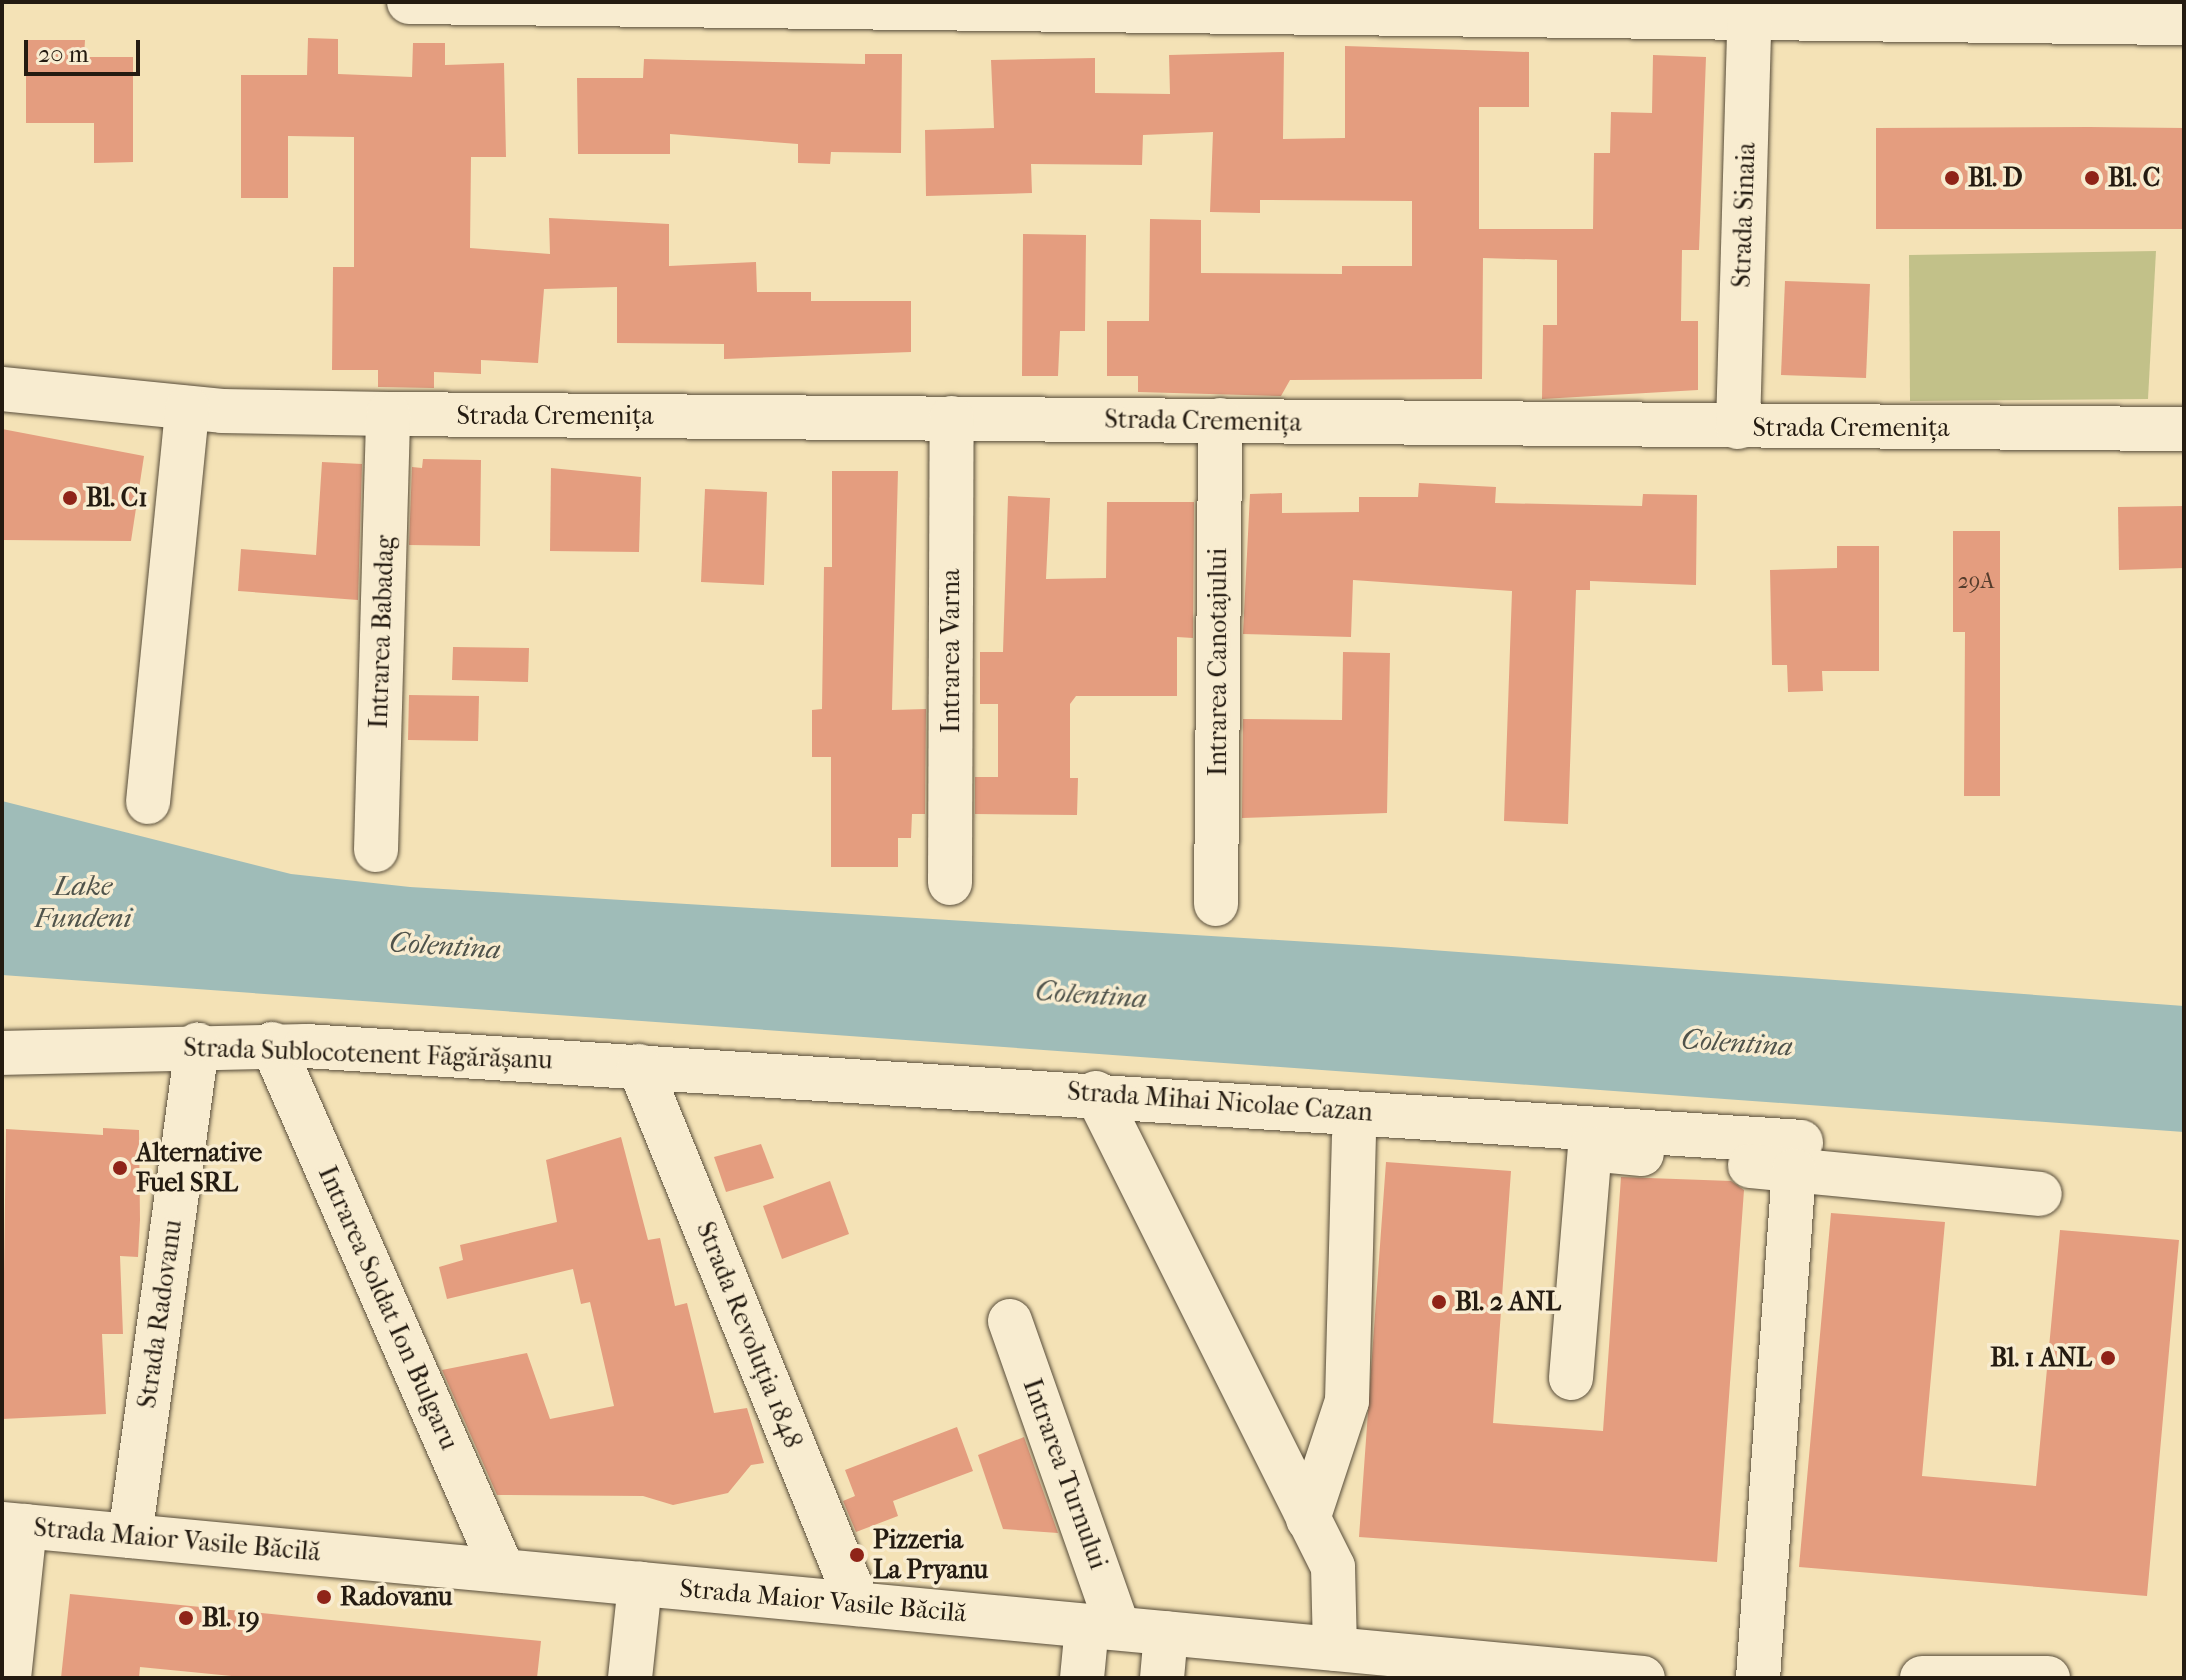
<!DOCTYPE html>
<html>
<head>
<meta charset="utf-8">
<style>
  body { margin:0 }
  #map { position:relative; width:2186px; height:1680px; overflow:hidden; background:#f4e2b6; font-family:"IM FELL French Canon",serif }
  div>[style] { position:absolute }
  .green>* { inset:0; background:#c2c189 }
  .water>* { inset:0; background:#9fbcb8 }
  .building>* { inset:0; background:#e49d7f }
  .roads { filter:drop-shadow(0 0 2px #584d3a) drop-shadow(0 0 2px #584d3a) }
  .minor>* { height:44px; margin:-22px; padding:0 22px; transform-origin:22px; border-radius:22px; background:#f8ecd0 }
  .dots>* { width:22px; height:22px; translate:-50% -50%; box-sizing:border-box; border:4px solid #f8ecd0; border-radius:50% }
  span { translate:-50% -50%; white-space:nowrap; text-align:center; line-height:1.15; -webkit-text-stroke:7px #f8ecd0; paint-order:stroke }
  .number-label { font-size:22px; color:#543c2c }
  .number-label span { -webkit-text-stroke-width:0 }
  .poi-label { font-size:26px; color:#241b11; font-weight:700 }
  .left { translate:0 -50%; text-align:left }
  .right { translate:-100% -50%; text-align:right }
  .street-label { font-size:26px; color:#241b11 }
  .water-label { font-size:28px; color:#4f534b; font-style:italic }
  .frame { position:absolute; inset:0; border:4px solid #241b11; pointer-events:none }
  .scale { position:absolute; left:24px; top:40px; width:116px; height:36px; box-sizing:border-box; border:4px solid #241b11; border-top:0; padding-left:10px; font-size:24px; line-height:28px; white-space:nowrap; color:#241b11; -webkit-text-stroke:6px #f8ecd0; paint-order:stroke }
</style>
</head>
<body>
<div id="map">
  <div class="green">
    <i style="clip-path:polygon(2156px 251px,2148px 399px,1910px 401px,1909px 255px)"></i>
  </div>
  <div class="water">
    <i style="clip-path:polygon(2px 801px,291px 874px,410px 887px,1391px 947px,2184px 1006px,2184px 1132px,2px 975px)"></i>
  </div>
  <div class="building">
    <i style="clip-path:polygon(308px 38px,338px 39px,338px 74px,412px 77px,413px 43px,445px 43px,445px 65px,504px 63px,506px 157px,471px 157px,470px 248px,550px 254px,549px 218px,669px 224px,669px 266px,756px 262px,757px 292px,811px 292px,811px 301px,911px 301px,911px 352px,724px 359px,724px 344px,617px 343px,617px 287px,544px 289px,538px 363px,481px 360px,481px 374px,434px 372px,434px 388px,378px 387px,378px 370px,332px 370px,333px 267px,354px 267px,354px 137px,288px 136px,288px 198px,241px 198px,241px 75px,307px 75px)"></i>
    <i style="clip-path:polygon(26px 40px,85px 40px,84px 57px,133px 57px,133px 162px,94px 163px,94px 123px,26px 123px)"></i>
    <i style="clip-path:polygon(1345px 46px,1529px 52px,1529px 107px,1479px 107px,1479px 229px,1593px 229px,1594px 153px,1610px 153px,1611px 112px,1652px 113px,1653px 55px,1706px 57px,1699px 250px,1682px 250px,1681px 321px,1698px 321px,1698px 390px,1542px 399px,1543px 325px,1557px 325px,1557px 260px,1483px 258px,1482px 379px,1290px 380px,1281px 396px,1138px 392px,1138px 376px,1107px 376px,1107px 321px,1149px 321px,1150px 219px,1201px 220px,1201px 273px,1342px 274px,1342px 266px,1412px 266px,1412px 201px,1260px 200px,1260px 213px,1210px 212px,1213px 132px,1143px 135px,1142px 165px,1031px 164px,1032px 193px,926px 196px,925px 130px,994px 128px,991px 60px,1095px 58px,1095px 93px,1170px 94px,1169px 55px,1284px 52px,1283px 139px,1345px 138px)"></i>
    <i style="clip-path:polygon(865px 54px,902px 54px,901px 153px,831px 152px,830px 164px,798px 163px,798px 144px,670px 134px,670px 154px,578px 154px,577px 78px,643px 78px,644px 59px,865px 64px)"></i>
    <i style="clip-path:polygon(2089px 127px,2184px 128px,2184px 229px,1876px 229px,1876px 128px)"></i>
    <i style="clip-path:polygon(1023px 234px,1086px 235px,1085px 331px,1060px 331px,1058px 376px,1022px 376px)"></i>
    <i style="clip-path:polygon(1785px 281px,1870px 284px,1866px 378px,1781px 375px)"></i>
    <i style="clip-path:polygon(2px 429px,144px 456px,131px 541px,2px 540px)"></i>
    <i style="clip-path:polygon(423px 459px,481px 460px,480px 546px,409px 545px,412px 467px,422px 468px)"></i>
    <i style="clip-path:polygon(322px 462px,362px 464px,358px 600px,238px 591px,241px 549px,316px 555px)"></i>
    <i style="clip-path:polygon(551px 468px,641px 477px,639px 552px,550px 551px)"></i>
    <i style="clip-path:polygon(832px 471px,898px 471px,892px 710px,926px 709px,925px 814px,912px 814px,911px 838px,898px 838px,898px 867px,831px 867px,831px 757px,812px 757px,812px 710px,822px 709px,824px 567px,832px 567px)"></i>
    <i style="clip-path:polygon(1419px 483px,1496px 487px,1495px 503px,1642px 506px,1643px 494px,1697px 495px,1696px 585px,1590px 581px,1590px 590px,1576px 590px,1568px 824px,1504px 821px,1512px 591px,1353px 580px,1351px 637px,1243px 634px,1250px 494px,1282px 493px,1282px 513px,1359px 512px,1359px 497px,1418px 497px)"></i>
    <i style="clip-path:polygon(705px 489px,767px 492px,764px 585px,701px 582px)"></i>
    <i style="clip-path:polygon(1008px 496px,1050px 498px,1046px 579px,1106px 578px,1107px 502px,1194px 502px,1193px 638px,1177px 637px,1177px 696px,1076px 696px,1070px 704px,1070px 778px,1078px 778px,1077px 815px,975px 814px,975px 777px,998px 777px,998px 704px,980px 704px,980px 652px,1003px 652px)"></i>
    <i style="clip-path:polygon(2184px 506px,2184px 568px,2119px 570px,2118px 507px)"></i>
    <i style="clip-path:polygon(1953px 531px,2000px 531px,2000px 796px,1964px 796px,1965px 632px,1953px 632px)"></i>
    <i style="clip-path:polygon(1837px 546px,1879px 546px,1879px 671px,1822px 671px,1823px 691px,1788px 692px,1787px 665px,1772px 665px,1770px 570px,1837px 568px)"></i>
    <i style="clip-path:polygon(453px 647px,529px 648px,528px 682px,452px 680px)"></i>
    <i style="clip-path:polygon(1343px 652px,1390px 653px,1387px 813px,1242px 818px,1243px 719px,1342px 720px)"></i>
    <i style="clip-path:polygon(409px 695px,479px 696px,478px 741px,408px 740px)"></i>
    <i style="clip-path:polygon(103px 1128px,139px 1130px,140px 1220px,138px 1257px,120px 1256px,123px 1334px,102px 1334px,106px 1414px,2px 1419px,6px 1129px,103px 1135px)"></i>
    <i style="clip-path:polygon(621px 1137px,648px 1240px,660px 1238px,675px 1306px,687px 1303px,714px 1413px,747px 1408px,764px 1463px,751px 1465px,728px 1493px,673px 1505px,643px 1496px,497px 1495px,442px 1370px,527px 1353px,550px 1419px,614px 1406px,590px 1302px,581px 1304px,573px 1269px,447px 1299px,439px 1267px,463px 1260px,460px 1245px,557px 1222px,546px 1160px)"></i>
    <i style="clip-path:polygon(761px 1144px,774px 1178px,726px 1192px,714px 1157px)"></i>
    <i style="clip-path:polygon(1386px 1162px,1511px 1171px,1493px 1423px,1603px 1431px,1621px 1177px,1731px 1181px,1744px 1190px,1717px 1562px,1359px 1537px)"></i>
    <i style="clip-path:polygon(830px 1181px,849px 1234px,782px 1259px,763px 1206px)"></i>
    <i style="clip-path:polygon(1831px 1213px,1945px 1222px,1922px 1476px,2036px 1486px,2060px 1230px,2179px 1240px,2147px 1596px,1799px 1567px)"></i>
    <i style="clip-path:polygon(957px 1427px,973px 1471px,893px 1501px,898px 1516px,856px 1532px,843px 1501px,855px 1496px,845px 1470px)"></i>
    <i style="clip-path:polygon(1024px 1437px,1058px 1533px,1003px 1529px,978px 1455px)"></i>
    <i style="clip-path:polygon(70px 1594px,541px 1641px,537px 1678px,252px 1678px,140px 1667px,139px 1678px,61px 1678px)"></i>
  </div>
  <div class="roads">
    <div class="minor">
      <i style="left:409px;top:2px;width:1775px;rotate:0.68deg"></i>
      <i style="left:2px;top:389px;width:221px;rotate:5.7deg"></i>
      <i style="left:222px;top:411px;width:166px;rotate:1deg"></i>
      <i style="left:388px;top:414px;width:1796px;rotate:0.48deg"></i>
      <i style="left:1738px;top:427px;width:425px;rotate:-88.4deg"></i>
      <i style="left:148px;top:802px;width:396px;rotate:-84.3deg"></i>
      <i style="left:376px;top:850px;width:436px;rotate:-88.4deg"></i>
      <i style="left:950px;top:883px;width:465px;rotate:-89.8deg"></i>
      <i style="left:1216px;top:904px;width:484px;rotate:-89.5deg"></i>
      <i style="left:272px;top:1044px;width:575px;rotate:66.33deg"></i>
      <i style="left:2px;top:1053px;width:304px;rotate:-1.3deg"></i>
      <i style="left:306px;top:1046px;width:1498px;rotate:3.67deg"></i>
      <i style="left:639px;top:1066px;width:581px;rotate:67.85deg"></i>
      <i style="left:1096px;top:1093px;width:530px;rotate:63.43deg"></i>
      <i style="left:1333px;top:1567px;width:82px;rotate:88.6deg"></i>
      <i style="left:1750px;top:1166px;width:291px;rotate:5.5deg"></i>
      <i style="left:1010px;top:1321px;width:325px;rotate:70.6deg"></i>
      <i style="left:1571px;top:1378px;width:230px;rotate:-85.3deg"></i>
      <i style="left:1590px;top:1149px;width:52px;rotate:5.5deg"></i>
      <i style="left:1308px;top:1519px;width:124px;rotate:-71.7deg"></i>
      <i style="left:1347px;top:1401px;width:264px;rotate:-88.5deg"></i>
      <i style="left:2px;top:1524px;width:1648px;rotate:5.36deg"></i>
      <i style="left:130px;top:1536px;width:496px;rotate:-82.2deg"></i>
      <i style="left:9px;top:1678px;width:153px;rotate:-84deg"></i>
      <i style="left:630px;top:1678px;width:95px;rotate:-83.9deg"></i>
      <i style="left:1082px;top:1678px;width:52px;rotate:-84.5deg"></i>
      <i style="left:1162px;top:1678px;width:45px;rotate:-84.9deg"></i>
      <i style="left:1758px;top:1678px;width:509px;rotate:-85.95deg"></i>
      <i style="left:1922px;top:1678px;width:126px"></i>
    </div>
  </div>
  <div class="dots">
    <i style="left:1952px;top:178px;background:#8f2418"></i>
    <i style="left:2092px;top:178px;background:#8f2418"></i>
    <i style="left:70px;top:498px;background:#8f2418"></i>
    <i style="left:120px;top:1168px;background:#8f2418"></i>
    <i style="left:1439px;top:1302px;background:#8f2418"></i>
    <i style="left:2108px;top:1358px;background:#8f2418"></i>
    <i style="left:857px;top:1555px;background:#8f2418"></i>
    <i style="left:324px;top:1597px;background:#8f2418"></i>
    <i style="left:186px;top:1618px;background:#8f2418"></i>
  </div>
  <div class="number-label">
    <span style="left:1976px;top:582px">29A</span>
  </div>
  <div class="poi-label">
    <span class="left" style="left:1968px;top:178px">Bl. D</span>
    <span class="left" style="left:2108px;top:178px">Bl. C</span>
    <span class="left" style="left:86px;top:498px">Bl. C1</span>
    <span class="left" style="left:136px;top:1168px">Alternative<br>Fuel SRL</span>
    <span class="left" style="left:1455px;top:1302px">Bl. 2 ANL</span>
    <span class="right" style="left:2092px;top:1358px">Bl. 1 ANL</span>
    <span class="left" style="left:873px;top:1555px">Pizzeria<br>La Pryanu</span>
    <span class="left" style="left:340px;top:1597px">Radovanu</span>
    <span class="left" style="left:202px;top:1618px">Bl. 19</span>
  </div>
  <div class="street-label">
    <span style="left:1744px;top:215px;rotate:-88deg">Strada Sinaia</span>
    <span style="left:555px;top:416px">Strada Cremenița</span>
    <span style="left:1203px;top:421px;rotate:1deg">Strada Cremenița</span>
    <span style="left:1851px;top:428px">Strada Cremenița</span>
    <span style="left:382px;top:632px;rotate:-88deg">Intrarea Babadag</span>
    <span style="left:951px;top:651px;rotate:-90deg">Intrarea Varna</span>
    <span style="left:1218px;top:662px;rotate:-90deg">Intrarea Canotajului</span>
    <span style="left:368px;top:1054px;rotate:2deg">Strada Sublocotenent Făgărășanu</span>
    <span style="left:1220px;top:1102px;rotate:4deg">Strada Mihai Nicolae Cazan</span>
    <span style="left:388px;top:1308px;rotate:66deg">Intrarea Soldat Ion Bulgaru</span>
    <span style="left:160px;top:1314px;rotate:-82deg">Strada Radovanu</span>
    <span style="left:749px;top:1335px;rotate:68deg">Strada Revoluția 1848</span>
    <span style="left:1065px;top:1474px;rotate:70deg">Intrarea Turnului</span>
    <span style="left:177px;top:1540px;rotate:5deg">Strada Maior Vasile Băcilă</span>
    <span style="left:823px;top:1601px;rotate:5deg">Strada Maior Vasile Băcilă</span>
  </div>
  <div class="water-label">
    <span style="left:83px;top:902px">Lake<br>Fundeni</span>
    <span style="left:445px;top:946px;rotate:4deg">Colentina</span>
    <span style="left:1091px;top:995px;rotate:4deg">Colentina</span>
    <span style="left:1737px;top:1043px;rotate:4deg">Colentina</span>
  </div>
  <div class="frame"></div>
  <div class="scale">20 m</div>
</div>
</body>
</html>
